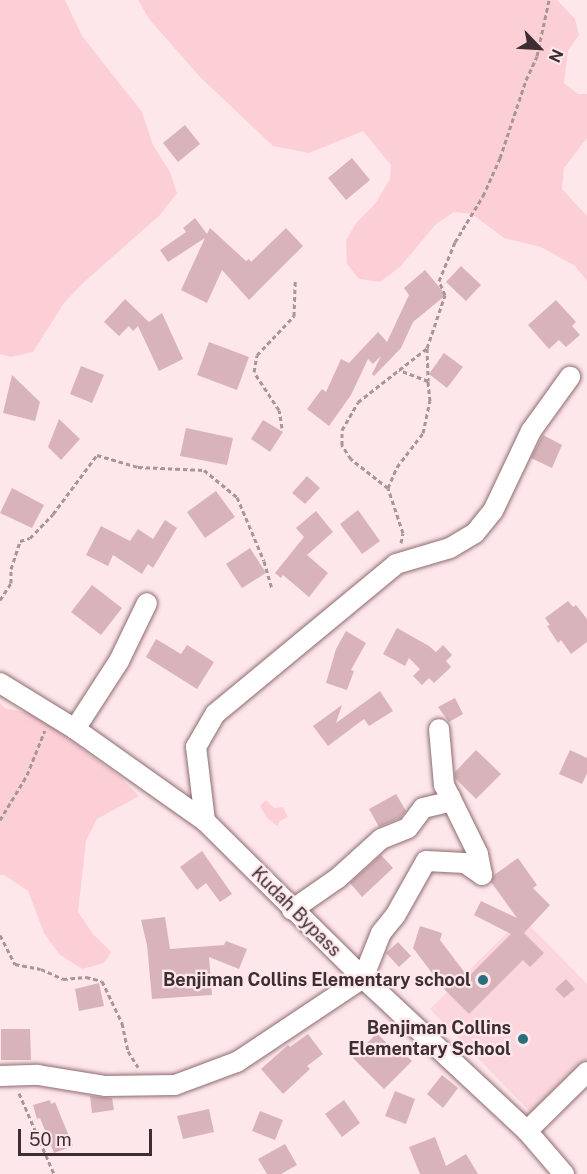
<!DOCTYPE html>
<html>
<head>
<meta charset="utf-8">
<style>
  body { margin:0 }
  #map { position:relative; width:587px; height:1174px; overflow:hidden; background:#fee7ea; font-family:"Public Sans",sans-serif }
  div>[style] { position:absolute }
  .built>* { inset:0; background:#fbd6dc }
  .green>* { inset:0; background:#fccfd7 }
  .building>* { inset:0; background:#d8b4ba }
  .path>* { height:3px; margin-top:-1.5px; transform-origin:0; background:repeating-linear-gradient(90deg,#a89597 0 4.5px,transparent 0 7.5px) }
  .roads { filter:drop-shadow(0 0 2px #8c6b71) drop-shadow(0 0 2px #8c6b71) }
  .minor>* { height:20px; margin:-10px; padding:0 10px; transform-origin:10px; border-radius:10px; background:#fff }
  .dots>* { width:16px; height:16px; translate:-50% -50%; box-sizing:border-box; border:3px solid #fee7ea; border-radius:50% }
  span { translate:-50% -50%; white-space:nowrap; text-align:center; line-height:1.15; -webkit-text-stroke:4.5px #fee7ea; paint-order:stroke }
  .street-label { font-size:18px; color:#3d2f31 }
  .poi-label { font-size:18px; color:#3d2f31; font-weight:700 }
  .right { translate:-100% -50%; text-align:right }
  .north { position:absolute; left:509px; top:18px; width:60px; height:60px; -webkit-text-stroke:4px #fee7ea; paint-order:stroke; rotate:115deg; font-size:16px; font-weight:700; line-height:24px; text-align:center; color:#3d2f31 }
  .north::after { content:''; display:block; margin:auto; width:21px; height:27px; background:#3d2f31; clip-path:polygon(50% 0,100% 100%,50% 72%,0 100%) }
  .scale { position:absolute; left:18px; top:1129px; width:134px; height:27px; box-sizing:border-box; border:3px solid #3d2f31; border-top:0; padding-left:8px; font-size:18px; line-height:21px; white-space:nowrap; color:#3d2f31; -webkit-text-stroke:4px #fee7ea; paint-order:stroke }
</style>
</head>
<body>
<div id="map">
  <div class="built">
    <i style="clip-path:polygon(522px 918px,587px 984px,587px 1069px,537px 1119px,430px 1009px)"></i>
  </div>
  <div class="green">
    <i style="clip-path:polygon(0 0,65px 0,82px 36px,142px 112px,153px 145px,170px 172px,177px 193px,159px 216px,83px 283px,64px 303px,33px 352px,11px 357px,0 354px)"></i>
    <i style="clip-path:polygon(138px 0,557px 0,575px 19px,579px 35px,568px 50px,564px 83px,578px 94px,587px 94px,587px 138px,564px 168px,562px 189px,587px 216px,587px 281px,575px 266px,541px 247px,504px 238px,472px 214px,454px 212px,436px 224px,400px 267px,380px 282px,359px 279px,347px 264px,346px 240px,357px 222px,375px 204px,390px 179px,391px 165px,363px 131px,309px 153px,273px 146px,200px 77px,149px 19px)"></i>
    <i style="clip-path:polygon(0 703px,5px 708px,32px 714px,52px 727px,120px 777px,139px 796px,97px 819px,86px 841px,78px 912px,93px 934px,111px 952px,104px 963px,82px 969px,59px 954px,44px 933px,28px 891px,4px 875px,0 875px)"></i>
    <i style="clip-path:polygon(266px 800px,274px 808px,283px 807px,288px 817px,280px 821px,277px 826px,267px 818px,260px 806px)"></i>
  </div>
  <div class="building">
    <i style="clip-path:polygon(185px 125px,200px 144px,178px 162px,163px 143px)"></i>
    <i style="clip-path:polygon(352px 158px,370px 180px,346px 200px,328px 178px)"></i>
    <i style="clip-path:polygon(195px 218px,207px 234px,210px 228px,246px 261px,249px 259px,251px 262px,286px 228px,303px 246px,249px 300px,222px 270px,207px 303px,181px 290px,205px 238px,168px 262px,160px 250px,186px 232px,183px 228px)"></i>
    <i style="clip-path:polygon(461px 266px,481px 285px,466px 301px,446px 282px)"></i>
    <i style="clip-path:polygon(425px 270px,446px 295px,413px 322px,401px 348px,374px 376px,372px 374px,381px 356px,373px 364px,368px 359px,351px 395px,329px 426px,307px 409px,322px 389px,326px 392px,341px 359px,349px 363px,378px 332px,387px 342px,409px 295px,404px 288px)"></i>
    <i style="clip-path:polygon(125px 299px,149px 322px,162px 313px,183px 359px,159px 371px,138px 326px,133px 331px,129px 326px,119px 336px,104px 322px)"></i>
    <i style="clip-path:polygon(556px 300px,576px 322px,572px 326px,580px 335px,566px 347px,559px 340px,549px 349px,528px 325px)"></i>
    <i style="clip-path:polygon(209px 342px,249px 357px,237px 390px,197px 375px)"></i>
    <i style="clip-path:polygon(444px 353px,463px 367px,447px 388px,429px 374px)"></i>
    <i style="clip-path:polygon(81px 366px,104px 375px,92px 403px,70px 394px)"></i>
    <i style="clip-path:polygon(12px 375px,40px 402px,35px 421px,3px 413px)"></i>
    <i style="clip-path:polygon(59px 419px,80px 439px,61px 460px,48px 447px)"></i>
    <i style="clip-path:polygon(263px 420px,283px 432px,270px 452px,251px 439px)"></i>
    <i style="clip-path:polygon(186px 428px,233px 438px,227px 465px,180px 456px)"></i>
    <i style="clip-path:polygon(543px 435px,562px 445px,552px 468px,531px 458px)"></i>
    <i style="clip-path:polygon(307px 476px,320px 488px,305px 504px,292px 493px)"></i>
    <i style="clip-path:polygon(12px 488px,44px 505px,32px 528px,0 513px)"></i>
    <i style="clip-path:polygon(216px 491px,235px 517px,205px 538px,187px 512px)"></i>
    <i style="clip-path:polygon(358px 510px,380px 541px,362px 554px,340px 524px)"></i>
    <i style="clip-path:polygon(316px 511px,333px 532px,307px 555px,328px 573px,309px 597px,283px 575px,281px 578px,275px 573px,304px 537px,296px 528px)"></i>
    <i style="clip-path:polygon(165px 520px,177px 528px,153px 568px,148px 564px,142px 574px,113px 555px,108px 566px,86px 555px,101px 526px,130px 541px,138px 529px,153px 539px)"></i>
    <i style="clip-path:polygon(250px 548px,266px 573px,242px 588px,226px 564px)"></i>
    <i style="clip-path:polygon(92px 585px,122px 608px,101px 635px,71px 612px)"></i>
    <i style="clip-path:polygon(568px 601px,573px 607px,576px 605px,587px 619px,587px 642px,571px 654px,561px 640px,558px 643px,547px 626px,550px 625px,545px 618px)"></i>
    <i style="clip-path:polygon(397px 628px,429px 646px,436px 652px,443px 645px,452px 655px,446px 661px,451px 667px,434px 683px,429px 678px,422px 685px,413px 676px,420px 669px,409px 658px,405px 666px,383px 654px)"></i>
    <i style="clip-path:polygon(346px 631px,366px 643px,351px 670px,354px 671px,347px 690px,326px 683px,336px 649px)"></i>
    <i style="clip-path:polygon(156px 639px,181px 654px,187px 645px,214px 662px,197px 689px,146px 657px)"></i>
    <i style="clip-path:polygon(380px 691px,393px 711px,369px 726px,364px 719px,328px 746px,313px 726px,342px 705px,336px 723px)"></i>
    <i style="clip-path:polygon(455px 698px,463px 714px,449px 722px,438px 707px)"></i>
    <i style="clip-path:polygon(476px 750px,501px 774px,476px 799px,455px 778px,455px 772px)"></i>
    <i style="clip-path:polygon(570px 750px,587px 758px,587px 773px,582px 784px,559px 774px)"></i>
    <i style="clip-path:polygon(396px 794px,406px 811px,400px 818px,379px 827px,369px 809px)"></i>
    <i style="clip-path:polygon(202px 851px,232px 894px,220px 902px,206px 883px,197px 890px,180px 867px)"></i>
    <i style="clip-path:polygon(381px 855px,393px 868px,362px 897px,350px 883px)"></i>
    <i style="clip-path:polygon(518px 858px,537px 885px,533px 888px,550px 905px,524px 933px,544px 953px,530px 967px,523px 960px,469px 1014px,445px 990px,413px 948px,420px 926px,442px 933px,440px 940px,468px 977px,511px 934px,474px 915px,481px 901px,517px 918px,491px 882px,494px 875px)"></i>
    <i style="clip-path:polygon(165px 917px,170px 949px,224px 945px,226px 941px,247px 949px,239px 969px,209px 957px,212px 995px,152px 999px,147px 945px,141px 920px)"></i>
    <i style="clip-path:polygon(398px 942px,411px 956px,399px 967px,386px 953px)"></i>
    <i style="clip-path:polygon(566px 979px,575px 989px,564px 998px,555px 989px)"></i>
    <i style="clip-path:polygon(99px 983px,104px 1006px,79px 1011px,75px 989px)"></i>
    <i style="clip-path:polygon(1px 1029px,30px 1029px,31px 1060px,1px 1060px)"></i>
    <i style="clip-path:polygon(377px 1033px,391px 1048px,395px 1044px,412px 1061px,384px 1089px,353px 1058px)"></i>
    <i style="clip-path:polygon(308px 1034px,323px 1054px,307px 1066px,310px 1069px,283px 1094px,261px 1069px,288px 1045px,290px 1047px)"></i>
    <i style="clip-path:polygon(442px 1075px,458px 1088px,443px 1108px,427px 1094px)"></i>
    <i style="clip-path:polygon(395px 1091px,415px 1099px,406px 1124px,385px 1116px)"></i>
    <i style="clip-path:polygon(90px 1096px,112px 1098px,114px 1110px,92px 1113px)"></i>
    <i style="clip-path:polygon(50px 1100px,51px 1104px,55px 1102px,73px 1146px,54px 1153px,40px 1118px,37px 1119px,33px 1105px)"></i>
    <i style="clip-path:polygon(344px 1100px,360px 1123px,342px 1137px,325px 1114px)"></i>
    <i style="clip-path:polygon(209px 1109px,214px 1132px,183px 1139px,177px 1116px)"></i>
    <i style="clip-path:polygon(260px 1111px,283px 1120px,275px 1140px,252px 1131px)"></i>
    <i style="clip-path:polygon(435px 1137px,446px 1166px,466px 1154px,478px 1174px,420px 1174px,409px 1147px)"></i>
    <i style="clip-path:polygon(285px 1144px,297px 1165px,281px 1174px,267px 1174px,258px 1159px)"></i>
  </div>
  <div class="path">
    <i style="left:427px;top:348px;width:33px;rotate:88deg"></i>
    <i style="left:282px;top:428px;width:18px;rotate:-99deg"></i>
    <i style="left:279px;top:410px;width:45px;rotate:-123.3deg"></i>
    <i style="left:254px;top:372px;width:17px;rotate:-80deg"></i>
    <i style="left:257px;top:355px;width:54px;rotate:-46.5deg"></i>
    <i style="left:294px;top:316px;width:35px;rotate:-88deg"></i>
    <i style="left:388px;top:488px;width:23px;rotate:-67deg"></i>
    <i style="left:397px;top:467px;width:43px;rotate:-52.6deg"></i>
    <i style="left:423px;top:433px;width:33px;rotate:-78deg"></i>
    <i style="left:430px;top:401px;width:20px;rotate:-96deg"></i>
    <i style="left:428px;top:381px;width:31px;rotate:-159deg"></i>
    <i style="left:401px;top:543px;width:10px;rotate:-79deg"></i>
    <i style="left:403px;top:533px;width:47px;rotate:-108.4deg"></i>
    <i style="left:388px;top:488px;width:47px;rotate:-141.9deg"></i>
    <i style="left:351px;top:459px;width:17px;rotate:-123deg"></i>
    <i style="left:342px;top:445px;width:15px;rotate:-90deg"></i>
    <i style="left:342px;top:430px;width:32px;rotate:-60deg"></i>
    <i style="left:358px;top:402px;width:88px;rotate:-38deg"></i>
    <i style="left:427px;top:348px;width:56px;rotate:-71.2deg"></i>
    <i style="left:445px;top:295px;width:15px;rotate:-113deg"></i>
    <i style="left:439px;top:281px;width:42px;rotate:-67.7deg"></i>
    <i style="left:455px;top:242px;width:54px;rotate:-58.7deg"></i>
    <i style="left:483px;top:196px;width:42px;rotate:-65.9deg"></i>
    <i style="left:500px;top:158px;width:82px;rotate:-71.6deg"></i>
    <i style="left:526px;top:80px;width:26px;rotate:-65deg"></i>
    <i style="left:537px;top:56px;width:57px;rotate:-77.9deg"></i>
    <i style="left:0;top:600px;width:20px;rotate:-57deg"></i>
    <i style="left:11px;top:583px;width:14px;rotate:-90deg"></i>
    <i style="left:11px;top:569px;width:29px;rotate:-72deg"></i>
    <i style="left:20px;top:541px;width:10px;rotate:-17deg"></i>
    <i style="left:30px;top:538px;width:33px;rotate:-46deg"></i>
    <i style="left:53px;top:514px;width:74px;rotate:-53.3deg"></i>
    <i style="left:97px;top:455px;width:43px;rotate:16.3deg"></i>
    <i style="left:138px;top:467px;width:66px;rotate:2.6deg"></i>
    <i style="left:204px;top:470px;width:43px;rotate:39.3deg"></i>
    <i style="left:237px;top:497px;width:69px;rotate:67.1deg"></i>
    <i style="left:264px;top:561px;width:29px;rotate:74deg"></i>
    <i style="left:0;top:820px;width:52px;rotate:-59deg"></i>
    <i style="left:27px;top:775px;width:48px;rotate:-68.2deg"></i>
    <i style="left:0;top:935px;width:33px;rotate:63deg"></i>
    <i style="left:15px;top:964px;width:26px;rotate:11deg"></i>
    <i style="left:41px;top:969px;width:24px;rotate:24deg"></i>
    <i style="left:63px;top:979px;width:23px;rotate:-5deg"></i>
    <i style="left:86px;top:977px;width:16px;rotate:14deg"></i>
    <i style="left:102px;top:981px;width:47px;rotate:64.5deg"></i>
    <i style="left:122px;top:1023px;width:29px;rotate:78deg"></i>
    <i style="left:128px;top:1051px;width:19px;rotate:58deg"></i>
    <i style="left:19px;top:1093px;width:88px;rotate:66.6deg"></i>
  </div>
  <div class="roads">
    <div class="minor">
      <i style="left:0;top:683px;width:88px;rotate:31.5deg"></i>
      <i style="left:75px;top:729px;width:159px;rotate:35.3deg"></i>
      <i style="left:205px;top:821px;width:223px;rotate:44.8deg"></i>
      <i style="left:363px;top:978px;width:224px;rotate:43deg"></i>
      <i style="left:527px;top:1131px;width:57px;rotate:49.3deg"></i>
      <i style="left:75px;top:729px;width:81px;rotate:-57.1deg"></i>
      <i style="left:119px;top:661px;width:64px;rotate:-64.2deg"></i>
      <i style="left:205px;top:821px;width:75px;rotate:-96.9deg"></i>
      <i style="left:196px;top:747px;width:38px;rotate:-60deg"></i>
      <i style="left:215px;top:714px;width:235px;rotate:-39.6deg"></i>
      <i style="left:396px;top:564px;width:56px;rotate:-16.5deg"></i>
      <i style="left:450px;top:548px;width:29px;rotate:-31deg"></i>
      <i style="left:475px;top:533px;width:28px;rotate:-51deg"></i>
      <i style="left:493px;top:511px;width:89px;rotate:-64.6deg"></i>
      <i style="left:531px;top:431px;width:67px;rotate:-54.2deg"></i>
      <i style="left:292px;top:910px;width:56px;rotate:-34.8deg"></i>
      <i style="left:338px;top:878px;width:58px;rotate:-42.2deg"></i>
      <i style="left:381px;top:839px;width:29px;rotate:-22deg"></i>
      <i style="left:408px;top:828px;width:25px;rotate:-53deg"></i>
      <i style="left:423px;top:808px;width:23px;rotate:-13deg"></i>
      <i style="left:445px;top:803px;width:8px;rotate:-45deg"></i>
      <i style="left:0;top:1076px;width:38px;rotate:-2deg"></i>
      <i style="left:38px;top:1075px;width:69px;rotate:9.2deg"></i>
      <i style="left:106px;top:1086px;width:69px;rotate:-0.8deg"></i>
      <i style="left:175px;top:1085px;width:66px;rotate:-20.4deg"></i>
      <i style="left:237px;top:1062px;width:151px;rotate:-33.7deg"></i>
      <i style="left:363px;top:978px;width:48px;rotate:-68.2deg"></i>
      <i style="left:381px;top:933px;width:22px;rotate:-51deg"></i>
      <i style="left:395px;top:916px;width:63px;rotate:-60.6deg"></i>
      <i style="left:426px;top:861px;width:39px;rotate:3deg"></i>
      <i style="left:465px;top:863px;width:21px;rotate:35deg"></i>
      <i style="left:482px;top:875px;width:21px;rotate:-101deg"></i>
      <i style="left:478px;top:854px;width:77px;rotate:-116.2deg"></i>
      <i style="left:444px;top:785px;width:56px;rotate:-95.1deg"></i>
      <i style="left:527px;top:1131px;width:84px;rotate:-44.5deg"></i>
    </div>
  </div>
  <div class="dots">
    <i style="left:483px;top:980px;background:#286f7c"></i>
    <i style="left:523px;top:1039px;background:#286f7c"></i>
  </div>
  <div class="street-label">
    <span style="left:296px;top:912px;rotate:45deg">Kudah Bypass</span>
  </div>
  <div class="poi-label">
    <span class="right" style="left:471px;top:980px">Benjiman Collins Elementary school</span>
    <span class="right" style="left:511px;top:1039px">Benjiman Collins<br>Elementary School</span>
  </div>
  <div class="north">N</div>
  <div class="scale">50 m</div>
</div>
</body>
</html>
